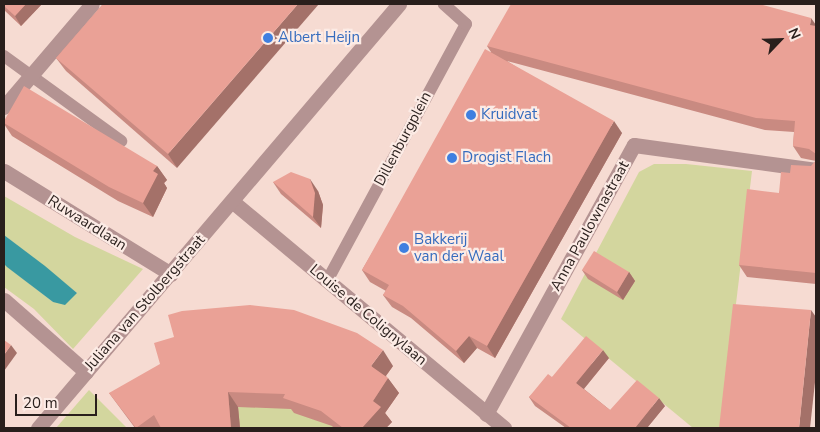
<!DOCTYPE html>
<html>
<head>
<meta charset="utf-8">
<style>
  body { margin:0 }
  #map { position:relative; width:820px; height:432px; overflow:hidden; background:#f6dbd2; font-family:"Nunito Sans",sans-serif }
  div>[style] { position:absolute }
  .green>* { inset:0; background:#d3d69e }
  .water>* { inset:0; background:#3999a1 }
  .lane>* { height:12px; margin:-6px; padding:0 6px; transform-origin:6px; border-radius:6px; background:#b49392 }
  .street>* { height:15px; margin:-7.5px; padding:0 7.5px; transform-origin:7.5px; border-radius:7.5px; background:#b49392 }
  .wall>* { inset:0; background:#c98a81 }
  .shaded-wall>* { inset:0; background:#a47169 }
  .building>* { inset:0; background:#eaa196 }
  .dots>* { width:14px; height:14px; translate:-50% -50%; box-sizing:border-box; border:2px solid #fcebe5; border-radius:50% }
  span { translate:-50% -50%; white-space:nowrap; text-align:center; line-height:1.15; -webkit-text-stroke:4.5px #fcebe5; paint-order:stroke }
  .shop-label { font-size:15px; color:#366cbe }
  .left { translate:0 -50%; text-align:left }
  .street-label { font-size:15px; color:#291f1c }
  .frame { position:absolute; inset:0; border:5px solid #291f1c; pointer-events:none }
  .north { position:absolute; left:755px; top:15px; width:50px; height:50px; -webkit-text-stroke:4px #fcebe5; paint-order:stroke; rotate:66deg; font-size:14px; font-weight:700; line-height:20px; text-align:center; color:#291f1c }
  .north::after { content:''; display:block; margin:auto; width:18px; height:22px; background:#291f1c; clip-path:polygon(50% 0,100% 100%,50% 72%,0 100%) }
  .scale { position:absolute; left:15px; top:394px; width:82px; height:22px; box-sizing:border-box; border:2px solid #291f1c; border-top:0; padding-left:6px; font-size:15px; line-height:18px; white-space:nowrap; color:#291f1c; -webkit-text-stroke:4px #fcebe5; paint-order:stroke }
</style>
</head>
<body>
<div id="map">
  <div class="green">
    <i style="clip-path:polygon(654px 164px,686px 164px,752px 171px,721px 428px,693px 428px,561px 319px,639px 172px)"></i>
    <i style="clip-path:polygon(4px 196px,75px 237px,143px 269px,73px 349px,34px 309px,4px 287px,4px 264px,53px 302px,77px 293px,4px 235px)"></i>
    <i style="clip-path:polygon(248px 389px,356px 428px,233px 428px,226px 396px)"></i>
    <i style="clip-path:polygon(89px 390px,127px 428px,56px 428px)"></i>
  </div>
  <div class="water">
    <i style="clip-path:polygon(4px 235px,45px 266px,77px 293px,65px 305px,53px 302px,7px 267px,4px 264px)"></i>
  </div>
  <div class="lane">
    <i style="left:4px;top:56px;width:145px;rotate:36deg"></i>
    <i style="left:327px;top:281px;width:292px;rotate:-61.6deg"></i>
    <i style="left:466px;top:24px;width:30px;rotate:-138deg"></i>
  </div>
  <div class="street">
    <i style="left:4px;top:107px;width:135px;rotate:-49.5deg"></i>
    <i style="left:4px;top:171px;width:196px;rotate:31.7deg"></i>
    <i style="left:233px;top:202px;width:353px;rotate:39.8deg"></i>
    <i style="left:4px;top:300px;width:109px;rotate:41.3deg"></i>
    <i style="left:486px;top:414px;width:307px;rotate:-61.2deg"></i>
    <i style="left:634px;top:145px;width:184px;rotate:7.8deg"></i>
    <i style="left:38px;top:428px;width:557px;rotate:-49.59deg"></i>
  </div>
  <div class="wall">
    <i style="clip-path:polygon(4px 4px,42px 4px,21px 26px,4px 10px)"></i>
    <i style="clip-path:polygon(103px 4px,177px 168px,66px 71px,56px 58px)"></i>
    <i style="clip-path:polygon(816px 25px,816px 284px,747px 277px,739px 265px,790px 173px,811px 166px,816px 161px,801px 158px,793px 146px,794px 132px,765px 130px,507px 61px,622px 133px,495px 358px,477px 348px,464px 363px,411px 318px,392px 307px,383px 295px,386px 291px,370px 282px,362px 270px,491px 52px,487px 46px)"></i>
    <i style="clip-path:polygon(4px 121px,157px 166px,167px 180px,164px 183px,167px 188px,153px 217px,118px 201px,12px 136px,4px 124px)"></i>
    <i style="clip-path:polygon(273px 182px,318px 191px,323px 205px,321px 228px,281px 194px)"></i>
    <i style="clip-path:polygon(582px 270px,629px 272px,635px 281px,623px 300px,588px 279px)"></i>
    <i style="clip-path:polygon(609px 358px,584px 389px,610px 410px,665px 406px,647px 428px,566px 428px,535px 406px,529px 397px,552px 377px)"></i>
    <i style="clip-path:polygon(393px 366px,386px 376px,399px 393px,385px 413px,392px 422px,386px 428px,334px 428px,332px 426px,294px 413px,291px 409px,238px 407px,240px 428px,135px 428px,109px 393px)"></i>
  </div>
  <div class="shaded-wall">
    <i style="clip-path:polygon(26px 4px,42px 4px,21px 26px,15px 16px)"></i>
    <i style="clip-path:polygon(298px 4px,319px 4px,177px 168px,168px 154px)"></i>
    <i style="clip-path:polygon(811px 18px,816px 25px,816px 34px,810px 25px)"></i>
    <i style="clip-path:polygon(614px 121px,622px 133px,495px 358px,487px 346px)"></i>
    <i style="clip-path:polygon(157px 166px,167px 180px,164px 183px,167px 188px,153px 217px,143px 203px,153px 171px)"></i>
    <i style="clip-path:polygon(310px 179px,318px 191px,323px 205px,321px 228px,313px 217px)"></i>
    <i style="clip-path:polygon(629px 272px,635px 281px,623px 300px,617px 292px)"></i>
    <i style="clip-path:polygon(811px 310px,816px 317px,816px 373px,810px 428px,799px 428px)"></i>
    <i style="clip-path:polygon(469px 336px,477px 348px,464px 363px,456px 351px)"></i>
    <i style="clip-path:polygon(11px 345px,17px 353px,4px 371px,4px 355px)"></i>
    <i style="clip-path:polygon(383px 350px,393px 366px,382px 381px,371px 366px)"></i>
    <i style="clip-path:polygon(603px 350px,609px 358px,582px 391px,576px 383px)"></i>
    <i style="clip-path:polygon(388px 378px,399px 393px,385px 413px,392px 422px,386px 428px,362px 428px,373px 401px)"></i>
    <i style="clip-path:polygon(228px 392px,238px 407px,240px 428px,231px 428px)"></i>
    <i style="clip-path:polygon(659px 398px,665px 406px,647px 428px,635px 428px)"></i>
  </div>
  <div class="building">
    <i style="clip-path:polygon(4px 4px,26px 4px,15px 16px,4px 6px)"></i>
    <i style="clip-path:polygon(103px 4px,298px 4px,168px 154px,56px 58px)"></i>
    <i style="clip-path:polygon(511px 4px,759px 4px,811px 18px,810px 25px,816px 26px,816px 156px,816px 154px,809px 149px,793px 146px,795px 121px,756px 118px,487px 46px)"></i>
    <i style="clip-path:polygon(485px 49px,614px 121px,487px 346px,469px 336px,456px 351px,403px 306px,383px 295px,389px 285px,362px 270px)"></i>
    <i style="clip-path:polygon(24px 86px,157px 166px,153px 171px,158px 174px,143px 203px,109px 187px,4px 123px,4px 121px)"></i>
    <i style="clip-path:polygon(816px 160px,816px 273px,739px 265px,747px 189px,779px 193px,781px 172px,790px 173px,791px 165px,811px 166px)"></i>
    <i style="clip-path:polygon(291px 172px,310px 179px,315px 193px,313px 217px,273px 182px)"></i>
    <i style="clip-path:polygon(594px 251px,629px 272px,617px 292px,582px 270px)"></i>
    <i style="clip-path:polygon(733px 304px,811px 310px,799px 428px,719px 428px)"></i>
    <i style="clip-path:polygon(250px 305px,294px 310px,357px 333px,383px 350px,371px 366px,388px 378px,373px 401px,381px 407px,362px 428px,343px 428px,321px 411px,283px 398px,285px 394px,228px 392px,231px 428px,161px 428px,154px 415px,136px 428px,109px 393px,160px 364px,154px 343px,174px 337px,168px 315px,182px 311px)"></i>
    <i style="clip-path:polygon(586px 336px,603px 350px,576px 383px,610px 410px,637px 380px,659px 398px,635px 428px,636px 428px,571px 428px,529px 397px,548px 374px,552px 377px)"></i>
    <i style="clip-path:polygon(4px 340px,11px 345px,4px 355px)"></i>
  </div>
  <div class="dots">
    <i style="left:268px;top:38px;background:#3f7fe0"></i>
    <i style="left:471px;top:115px;background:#3f7fe0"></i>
    <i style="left:452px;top:158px;background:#3f7fe0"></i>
    <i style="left:404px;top:248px;background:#3f7fe0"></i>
  </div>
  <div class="shop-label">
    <span class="left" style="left:278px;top:38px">Albert Heijn</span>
    <span class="left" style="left:481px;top:115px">Kruidvat</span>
    <span class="left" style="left:462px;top:158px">Drogist Flach</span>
    <span class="left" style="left:414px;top:248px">Bakkerij<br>van der Waal</span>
  </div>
  <div class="street-label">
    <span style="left:403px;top:139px;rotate:-62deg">Dillenburgplein</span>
    <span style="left:87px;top:223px;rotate:32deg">Ruwaardlaan</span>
    <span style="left:590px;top:226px;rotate:-61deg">Anna Paulownastraat</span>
    <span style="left:145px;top:303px;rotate:-49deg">Juliana van Stolbergstraat</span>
    <span style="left:368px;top:315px;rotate:40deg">Louise de Colignylaan</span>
  </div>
  <div class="frame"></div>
  <div class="north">N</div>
  <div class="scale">20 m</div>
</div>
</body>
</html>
